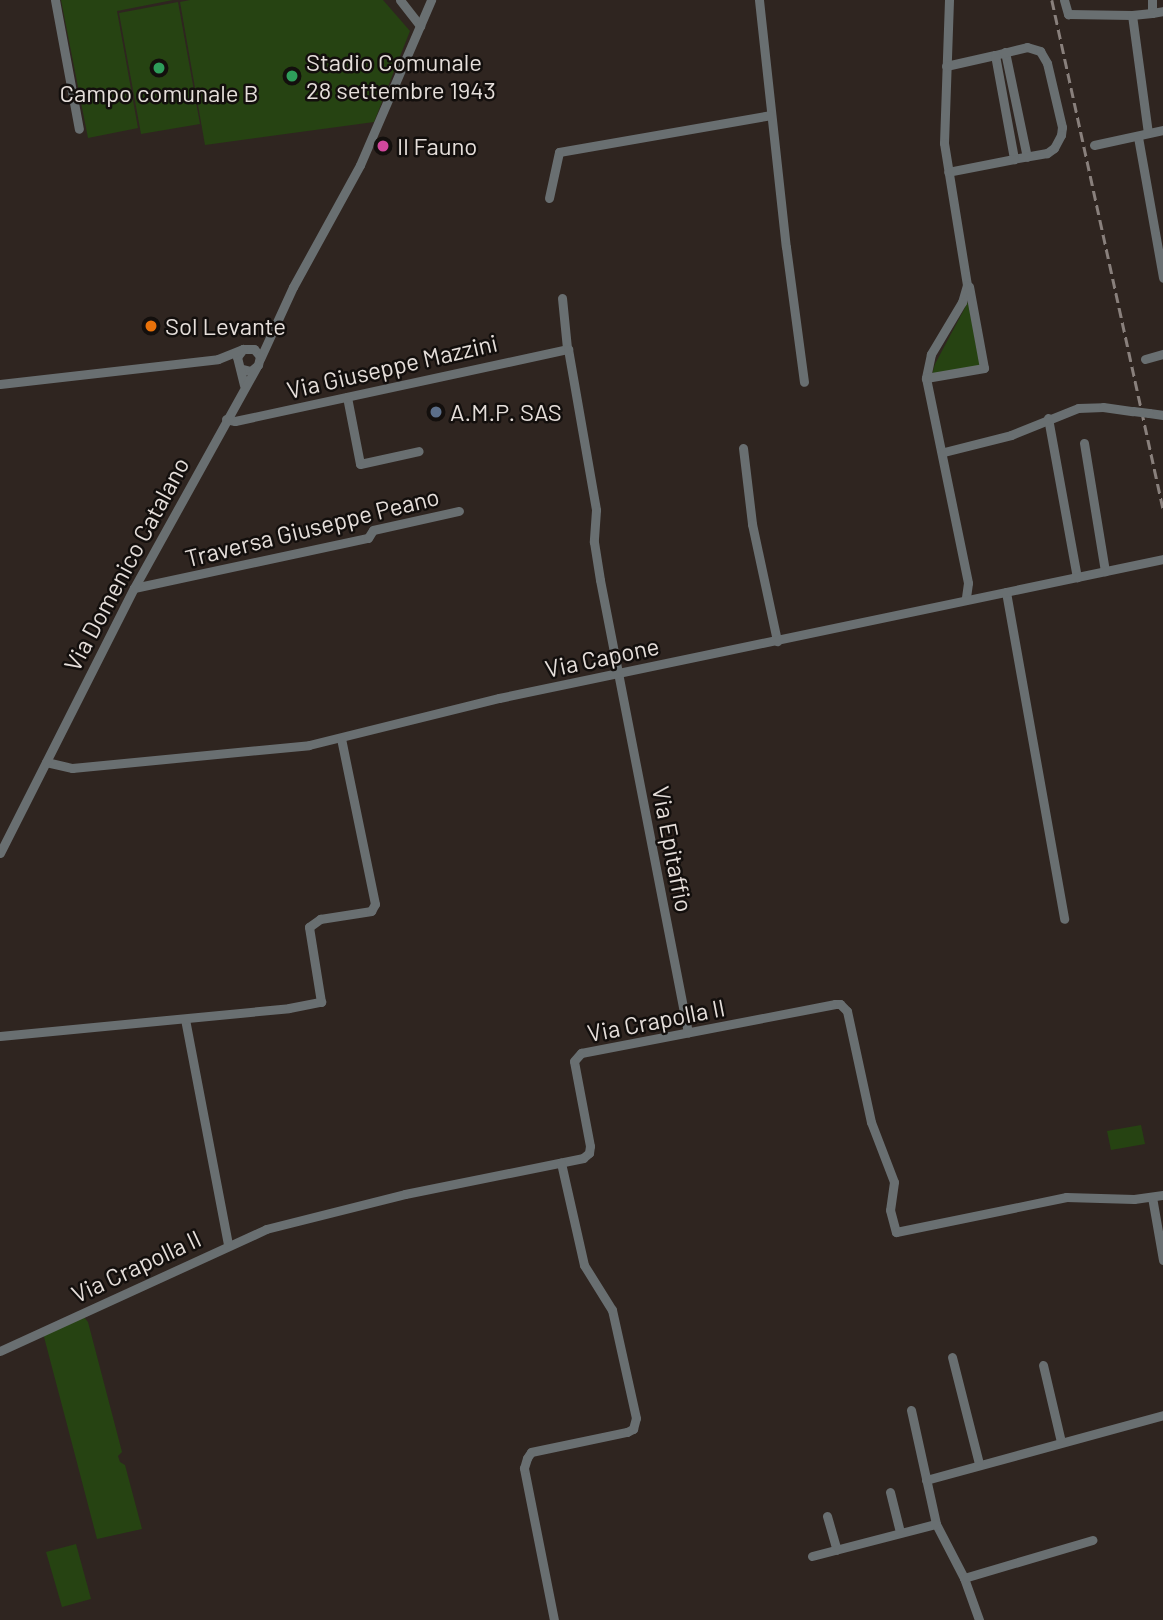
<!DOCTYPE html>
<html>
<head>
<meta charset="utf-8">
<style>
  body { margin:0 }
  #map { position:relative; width:1163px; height:1620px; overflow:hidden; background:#2f2520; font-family:Barlow,sans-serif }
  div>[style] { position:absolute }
  .green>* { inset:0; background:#264312 }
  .minor>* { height:9px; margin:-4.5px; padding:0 4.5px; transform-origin:4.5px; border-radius:4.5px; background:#696f71 }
  .rail>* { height:2.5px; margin-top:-1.25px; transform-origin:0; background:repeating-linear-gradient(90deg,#89807c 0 10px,transparent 0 15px) }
  .minor-bridge>* { height:9px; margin:-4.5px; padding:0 4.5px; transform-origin:4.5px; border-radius:4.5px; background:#696f71 }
  .dots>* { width:19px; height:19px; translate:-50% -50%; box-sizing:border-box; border:4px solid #130f0d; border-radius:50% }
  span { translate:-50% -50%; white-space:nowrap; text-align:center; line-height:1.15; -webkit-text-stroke:5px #130f0d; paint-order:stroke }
  .poi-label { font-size:24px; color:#e5deda }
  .left { translate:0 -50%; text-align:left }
  .street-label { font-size:24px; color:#e5deda }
</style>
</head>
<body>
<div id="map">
  <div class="green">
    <i style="clip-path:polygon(61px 0,173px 0,117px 11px,138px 128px,88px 138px)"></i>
    <i style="clip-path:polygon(190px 0,383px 0,410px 31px,374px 122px,205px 145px,180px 2px)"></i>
    <i style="clip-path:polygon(178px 2px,200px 124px,141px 134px,119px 13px)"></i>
    <i style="clip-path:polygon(968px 302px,980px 366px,932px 374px,935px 364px)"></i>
    <i style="clip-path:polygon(1141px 1125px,1145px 1144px,1111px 1150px,1107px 1131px)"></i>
    <i style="clip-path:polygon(83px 1316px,88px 1322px,122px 1452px,118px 1456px,120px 1462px,125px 1465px,142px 1529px,97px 1539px,43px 1333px)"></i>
    <i style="clip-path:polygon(76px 1544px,91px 1599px,62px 1607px,46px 1552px)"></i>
  </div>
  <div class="minor">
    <i style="left:55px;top:0;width:131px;rotate:79.5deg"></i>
    <i style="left:400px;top:0;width:33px;rotate:52deg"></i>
    <i style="left:759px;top:0;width:248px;rotate:83.8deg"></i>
    <i style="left:786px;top:247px;width:136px;rotate:82.4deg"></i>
    <i style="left:949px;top:0;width:143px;rotate:92deg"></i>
    <i style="left:944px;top:143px;width:144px;rotate:80.8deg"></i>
    <i style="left:967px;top:285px;width:18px;rotate:106deg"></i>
    <i style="left:962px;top:302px;width:61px;rotate:120.8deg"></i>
    <i style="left:931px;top:354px;width:25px;rotate:102deg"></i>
    <i style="left:926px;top:378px;width:209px;rotate:78.4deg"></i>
    <i style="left:968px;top:583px;width:15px;rotate:98deg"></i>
    <i style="left:1064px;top:0;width:15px;rotate:74deg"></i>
    <i style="left:1068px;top:14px;width:64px;rotate:0.9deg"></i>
    <i style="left:1132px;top:15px;width:20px;rotate:-6deg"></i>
    <i style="left:1152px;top:13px;width:13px;rotate:-90deg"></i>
    <i style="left:1152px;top:13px;width:11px;rotate:-10deg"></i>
    <i style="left:1132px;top:15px;width:119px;rotate:82.3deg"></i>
    <i style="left:1005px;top:52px;width:107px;rotate:78.2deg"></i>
    <i style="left:995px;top:55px;width:33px;rotate:-14deg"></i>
    <i style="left:1027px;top:47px;width:14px;rotate:17deg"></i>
    <i style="left:1040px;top:51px;width:14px;rotate:60deg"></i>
    <i style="left:1047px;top:63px;width:66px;rotate:76.8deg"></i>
    <i style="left:1062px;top:127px;width:8px;rotate:97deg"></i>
    <i style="left:1061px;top:135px;width:15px;rotate:118deg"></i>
    <i style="left:1054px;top:148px;width:9px;rotate:144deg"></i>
    <i style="left:1047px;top:153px;width:34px;rotate:170deg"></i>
    <i style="left:946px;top:66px;width:50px;rotate:-12.7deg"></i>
    <i style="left:995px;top:55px;width:106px;rotate:79.6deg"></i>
    <i style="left:1014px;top:159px;width:67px;rotate:168.9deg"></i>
    <i style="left:1138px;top:137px;width:143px;rotate:79.9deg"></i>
    <i style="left:1094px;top:145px;width:71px;rotate:-12.3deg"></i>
    <i style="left:549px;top:198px;width:47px;rotate:-77.7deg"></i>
    <i style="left:559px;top:152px;width:214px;rotate:-9.9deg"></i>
    <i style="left:562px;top:298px;width:50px;rotate:84.3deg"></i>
    <i style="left:260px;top:359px;width:79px;rotate:-65.4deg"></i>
    <i style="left:293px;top:287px;width:139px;rotate:-61.2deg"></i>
    <i style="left:360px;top:165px;width:180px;rotate:-66.7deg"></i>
    <i style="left:1145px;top:359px;width:19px;rotate:-16deg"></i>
    <i style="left:242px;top:369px;width:9px;rotate:13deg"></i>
    <i style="left:251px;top:371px;width:9px;rotate:-41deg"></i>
    <i style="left:258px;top:365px;width:9px;rotate:-77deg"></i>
    <i style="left:260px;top:356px;width:9px;rotate:-131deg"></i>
    <i style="left:254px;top:349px;width:11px;rotate:180deg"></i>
    <i style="left:243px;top:349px;width:10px;rotate:127deg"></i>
    <i style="left:237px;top:357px;width:29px;rotate:76deg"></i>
    <i style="left:926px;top:378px;width:59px;rotate:-9.8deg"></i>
    <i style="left:984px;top:368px;width:83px;rotate:-100.4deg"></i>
    <i style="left:0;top:384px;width:219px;rotate:-6.5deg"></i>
    <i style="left:218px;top:359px;width:27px;rotate:-22deg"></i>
    <i style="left:347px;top:397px;width:68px;rotate:79deg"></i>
    <i style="left:360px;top:464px;width:60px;rotate:-12.4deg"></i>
    <i style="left:1149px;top:413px;width:14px;rotate:8deg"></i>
    <i style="left:1048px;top:418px;width:162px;rotate:79.7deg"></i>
    <i style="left:226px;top:419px;width:9px;rotate:13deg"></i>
    <i style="left:235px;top:421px;width:341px;rotate:-12.2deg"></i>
    <i style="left:568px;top:349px;width:163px;rotate:80.1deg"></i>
    <i style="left:596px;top:510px;width:32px;rotate:94deg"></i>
    <i style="left:594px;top:542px;width:38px;rotate:81deg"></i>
    <i style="left:600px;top:580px;width:461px;rotate:79deg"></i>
    <i style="left:1084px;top:443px;width:130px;rotate:80.7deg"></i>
    <i style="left:743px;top:448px;width:77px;rotate:83.2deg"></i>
    <i style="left:752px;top:524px;width:120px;rotate:77.9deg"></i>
    <i style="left:944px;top:452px;width:69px;rotate:-14.2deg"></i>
    <i style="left:1011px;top:435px;width:72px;rotate:-21.9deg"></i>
    <i style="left:1078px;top:408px;width:25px;rotate:-2deg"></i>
    <i style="left:1103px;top:407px;width:30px;rotate:8deg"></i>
    <i style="left:134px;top:588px;width:239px;rotate:-12.1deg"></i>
    <i style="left:368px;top:538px;width:9px;rotate:-58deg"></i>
    <i style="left:373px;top:530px;width:88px;rotate:-12.5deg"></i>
    <i style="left:1006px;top:592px;width:332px;rotate:79.9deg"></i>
    <i style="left:46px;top:762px;width:27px;rotate:13deg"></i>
    <i style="left:72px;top:768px;width:238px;rotate:-5.5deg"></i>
    <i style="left:309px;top:745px;width:196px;rotate:-13.9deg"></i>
    <i style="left:499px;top:698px;width:678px;rotate:-11.82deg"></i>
    <i style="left:0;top:853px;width:297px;rotate:-63.2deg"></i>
    <i style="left:134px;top:588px;width:252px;rotate:-61deg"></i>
    <i style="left:185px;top:1019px;width:230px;rotate:79.2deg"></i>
    <i style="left:0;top:1036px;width:290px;rotate:-5.5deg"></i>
    <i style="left:289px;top:1008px;width:33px;rotate:-11deg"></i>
    <i style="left:321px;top:1002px;width:76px;rotate:-99.1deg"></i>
    <i style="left:309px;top:927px;width:14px;rotate:-36deg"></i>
    <i style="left:320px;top:919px;width:52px;rotate:-8.9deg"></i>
    <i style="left:371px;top:911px;width:8px;rotate:-60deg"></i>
    <i style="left:375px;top:904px;width:169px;rotate:-101.6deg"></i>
    <i style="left:1152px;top:1197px;width:64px;rotate:80.1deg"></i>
    <i style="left:0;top:1351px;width:293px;rotate:-24.6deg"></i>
    <i style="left:266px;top:1229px;width:143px;rotate:-14.1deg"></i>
    <i style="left:405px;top:1194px;width:182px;rotate:-11.4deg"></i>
    <i style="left:583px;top:1158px;width:8px;rotate:-40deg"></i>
    <i style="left:589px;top:1153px;width:7px;rotate:-82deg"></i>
    <i style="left:590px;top:1146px;width:86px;rotate:-100.7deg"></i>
    <i style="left:574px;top:1061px;width:11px;rotate:-49deg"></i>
    <i style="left:581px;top:1053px;width:259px;rotate:-10.9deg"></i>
    <i style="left:835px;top:1004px;width:5px"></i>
    <i style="left:840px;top:1004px;width:10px;rotate:45deg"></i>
    <i style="left:847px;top:1011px;width:114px;rotate:77.8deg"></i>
    <i style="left:871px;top:1122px;width:64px;rotate:69deg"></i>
    <i style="left:894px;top:1182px;width:28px;rotate:98deg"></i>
    <i style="left:890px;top:1210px;width:23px;rotate:75deg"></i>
    <i style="left:896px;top:1232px;width:174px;rotate:-11.6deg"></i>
    <i style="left:1066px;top:1197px;width:68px;rotate:1.7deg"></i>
    <i style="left:1134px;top:1199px;width:29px;rotate:-8deg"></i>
    <i style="left:952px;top:1357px;width:110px;rotate:75.8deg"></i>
    <i style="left:1043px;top:1365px;width:79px;rotate:76.8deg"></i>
    <i style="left:911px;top:1410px;width:117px;rotate:77.6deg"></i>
    <i style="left:936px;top:1524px;width:61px;rotate:62.6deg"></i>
    <i style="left:964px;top:1578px;width:45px;rotate:70.3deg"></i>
    <i style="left:926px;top:1480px;width:246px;rotate:-15.3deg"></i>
    <i style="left:890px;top:1492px;width:41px;rotate:76deg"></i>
    <i style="left:827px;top:1516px;width:35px;rotate:74deg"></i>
    <i style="left:812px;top:1556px;width:128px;rotate:-14.5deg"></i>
    <i style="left:964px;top:1578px;width:134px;rotate:-16.5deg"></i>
    <i style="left:554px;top:1620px;width:155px;rotate:-101.2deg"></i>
    <i style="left:524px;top:1468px;width:10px;rotate:-73deg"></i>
    <i style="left:527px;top:1458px;width:7px;rotate:-56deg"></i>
    <i style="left:531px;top:1452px;width:98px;rotate:-11.8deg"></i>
    <i style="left:627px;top:1432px;width:7px;rotate:-27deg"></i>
    <i style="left:633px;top:1429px;width:11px;rotate:-75deg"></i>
    <i style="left:636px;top:1418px;width:111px;rotate:-102.5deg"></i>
    <i style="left:612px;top:1310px;width:53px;rotate:-121.9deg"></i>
    <i style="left:584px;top:1265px;width:105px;rotate:-102.7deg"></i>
  </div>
  <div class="rail">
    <i style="left:1052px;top:0;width:520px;rotate:77.67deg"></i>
  </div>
  <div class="minor-bridge">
    <i style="left:1133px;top:411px;width:16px;rotate:7deg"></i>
  </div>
  <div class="dots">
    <i style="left:159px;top:68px;background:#2e9e5b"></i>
    <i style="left:292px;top:76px;background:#2e9e5b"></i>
    <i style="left:383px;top:146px;background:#d1479c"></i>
    <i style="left:151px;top:326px;background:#e8710a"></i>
    <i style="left:436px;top:412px;background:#5c6f8a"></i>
  </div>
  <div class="poi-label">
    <span class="left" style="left:306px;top:76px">Stadio Comunale<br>28 settembre 1943</span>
    <span style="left:159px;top:93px">Campo comunale B</span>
    <span class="left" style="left:397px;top:146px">Il Fauno</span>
    <span class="left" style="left:165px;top:326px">Sol Levante</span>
    <span class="left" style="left:450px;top:412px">A.M.P. SAS</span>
  </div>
  <div class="street-label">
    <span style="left:392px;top:366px;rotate:-13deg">Via Giuseppe Mazzini</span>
    <span style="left:312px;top:527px;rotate:-14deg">Traversa Giuseppe Peano</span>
    <span style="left:126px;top:564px;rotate:-62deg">Via Domenico Catalano</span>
    <span style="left:602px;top:657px;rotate:-12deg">Via Capone</span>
    <span style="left:673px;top:849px;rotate:79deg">Via Epitaffio</span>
    <span style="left:656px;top:1020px;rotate:-11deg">Via Crapolla II</span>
    <span style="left:136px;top:1266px;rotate:-25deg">Via Crapolla II</span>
  </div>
</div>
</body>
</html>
